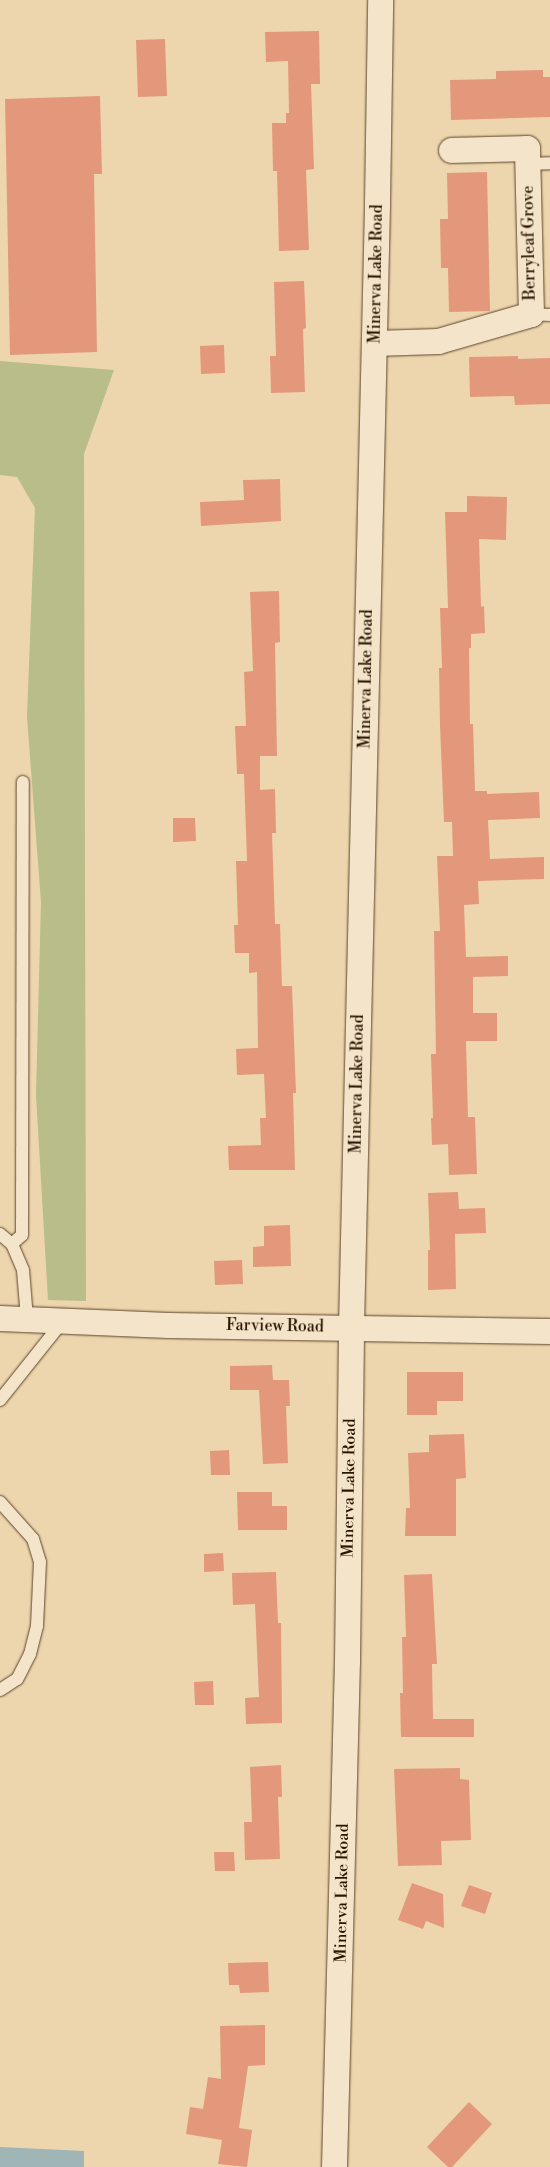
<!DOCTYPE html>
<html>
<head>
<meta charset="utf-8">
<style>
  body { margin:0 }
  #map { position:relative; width:550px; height:2167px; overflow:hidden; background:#edd5ad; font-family:"Libre Bodoni",serif }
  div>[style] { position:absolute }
  .green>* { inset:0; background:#b8bd8a }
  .water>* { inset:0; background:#9fb5b6 }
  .building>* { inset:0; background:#e3987c }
  .roads { filter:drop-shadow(0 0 1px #5b452b) drop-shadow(0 0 1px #5b452b) }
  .lane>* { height:12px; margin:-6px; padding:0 6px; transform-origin:6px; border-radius:6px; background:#f3e4ca }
  .street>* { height:25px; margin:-12.5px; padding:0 12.5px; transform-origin:12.5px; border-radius:12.5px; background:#f3e4ca }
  span { translate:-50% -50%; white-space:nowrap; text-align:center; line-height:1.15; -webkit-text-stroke:4.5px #f3e4ca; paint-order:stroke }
  .street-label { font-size:16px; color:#2a1500 }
</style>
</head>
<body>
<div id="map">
  <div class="green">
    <i style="clip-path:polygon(0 361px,114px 370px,84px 454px,86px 1301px,48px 1300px,36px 1095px,41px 902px,27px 717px,35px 508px,17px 477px,0 475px)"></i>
  </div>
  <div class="water">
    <i style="clip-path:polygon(0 2147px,84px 2151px,84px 2167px,0 2167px)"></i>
  </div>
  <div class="building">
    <i style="clip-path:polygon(319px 31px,320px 84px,311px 84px,314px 169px,306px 170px,309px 250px,279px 251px,277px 171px,273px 171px,272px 123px,286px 123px,286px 113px,289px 113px,288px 61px,266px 62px,265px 32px)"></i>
    <i style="clip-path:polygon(165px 39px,167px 96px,138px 97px,136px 40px)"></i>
    <i style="clip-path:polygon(543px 70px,543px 77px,550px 77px,550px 117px,451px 120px,450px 80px,496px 79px,496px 71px)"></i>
    <i style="clip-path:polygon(100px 96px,102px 174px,94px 174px,97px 352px,10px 355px,5px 99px)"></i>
    <i style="clip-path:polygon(487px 172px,490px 311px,449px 312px,448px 268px,441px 268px,440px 219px,448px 219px,447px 173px)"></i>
    <i style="clip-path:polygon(304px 281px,306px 328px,303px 329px,305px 392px,271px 393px,270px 356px,276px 356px,274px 282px)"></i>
    <i style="clip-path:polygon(224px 345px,225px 373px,201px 374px,200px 346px)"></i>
    <i style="clip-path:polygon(518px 356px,518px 359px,550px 358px,550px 404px,515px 405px,514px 396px,470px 397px,469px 357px)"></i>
    <i style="clip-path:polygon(280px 479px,281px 521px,201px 526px,200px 502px,244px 500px,243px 480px)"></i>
    <i style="clip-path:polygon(467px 496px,507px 497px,506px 540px,479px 539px,481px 607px,484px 606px,485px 633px,471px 634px,471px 648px,469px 648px,470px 724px,473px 724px,475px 791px,487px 791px,487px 794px,539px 792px,540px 818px,488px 820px,490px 859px,544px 857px,544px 879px,478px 881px,479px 904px,464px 905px,466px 957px,508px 956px,508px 976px,473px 977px,473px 1013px,497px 1013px,497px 1041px,466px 1041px,468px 1117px,475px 1117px,477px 1174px,449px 1175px,448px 1144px,432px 1145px,431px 1118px,433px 1118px,431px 1054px,436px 1054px,434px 931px,440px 931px,437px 856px,453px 856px,452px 822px,444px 822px,440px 725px,439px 668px,442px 668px,440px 608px,448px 608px,445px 512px,467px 512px)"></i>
    <i style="clip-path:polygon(279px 591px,280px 642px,275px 643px,277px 756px,260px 756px,260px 790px,275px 789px,276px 833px,272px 833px,275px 924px,280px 924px,282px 986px,292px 986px,296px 1093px,293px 1093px,295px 1170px,229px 1170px,228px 1146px,261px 1145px,260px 1118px,266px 1118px,264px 1074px,237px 1075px,236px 1049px,258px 1048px,257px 972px,249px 973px,249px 953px,235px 953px,234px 925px,238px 925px,236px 861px,247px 861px,244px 774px,237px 774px,235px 726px,246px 726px,244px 672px,253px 671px,250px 592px)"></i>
    <i style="clip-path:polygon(173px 818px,195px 818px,196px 841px,173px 842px)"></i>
    <i style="clip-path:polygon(458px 1192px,459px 1209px,485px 1208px,486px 1233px,455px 1234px,456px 1289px,428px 1290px,428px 1250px,430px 1250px,428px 1193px)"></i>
    <i style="clip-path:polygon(290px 1225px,291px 1266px,253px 1267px,253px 1247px,264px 1246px,264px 1226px)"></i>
    <i style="clip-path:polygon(242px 1260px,243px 1284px,215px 1285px,214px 1261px)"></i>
    <i style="clip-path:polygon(272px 1365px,273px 1380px,289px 1380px,290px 1406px,286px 1406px,288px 1463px,263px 1464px,259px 1390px,230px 1390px,230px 1366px)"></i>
    <i style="clip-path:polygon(407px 1372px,463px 1372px,463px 1401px,437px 1401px,437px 1415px,407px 1415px)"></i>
    <i style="clip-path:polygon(464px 1434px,466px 1478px,456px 1479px,456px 1536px,405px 1536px,406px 1508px,410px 1508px,408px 1453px,429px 1452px,429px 1435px)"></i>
    <i style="clip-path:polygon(229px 1450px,230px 1475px,211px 1475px,210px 1451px)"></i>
    <i style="clip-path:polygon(237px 1492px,272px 1492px,272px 1506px,287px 1506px,287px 1530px,238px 1530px)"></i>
    <i style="clip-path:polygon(223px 1553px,224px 1571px,204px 1572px,204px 1554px)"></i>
    <i style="clip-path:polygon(276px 1572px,278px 1623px,281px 1623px,282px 1723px,246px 1724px,245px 1698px,259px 1697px,255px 1604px,233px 1605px,232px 1573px)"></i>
    <i style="clip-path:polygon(432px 1574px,437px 1664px,432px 1664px,433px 1719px,474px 1719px,474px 1737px,401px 1737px,400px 1693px,403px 1693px,402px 1637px,406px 1637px,404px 1575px)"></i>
    <i style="clip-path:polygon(213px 1681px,214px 1705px,195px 1705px,194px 1682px)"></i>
    <i style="clip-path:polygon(281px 1765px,282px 1797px,278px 1797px,280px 1859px,245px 1860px,244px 1822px,252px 1822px,250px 1767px)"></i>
    <i style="clip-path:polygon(460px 1768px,460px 1779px,469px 1780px,471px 1840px,441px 1841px,442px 1865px,398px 1866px,394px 1769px)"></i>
    <i style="clip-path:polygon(214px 1852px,234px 1852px,235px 1871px,215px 1871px)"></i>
    <i style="clip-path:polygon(412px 1883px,443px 1894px,444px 1928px,426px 1921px,423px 1929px,398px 1920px)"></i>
    <i style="clip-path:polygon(469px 1885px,492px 1893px,485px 1914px,461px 1906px)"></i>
    <i style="clip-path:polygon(268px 1962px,269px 1992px,240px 1993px,239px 1985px,229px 1985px,228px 1963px)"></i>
    <i style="clip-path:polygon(265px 2025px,265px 2065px,248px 2066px,239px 2128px,252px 2130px,247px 2167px,218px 2164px,222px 2140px,186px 2134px,190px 2107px,203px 2109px,208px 2077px,221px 2079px,220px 2026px)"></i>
    <i style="clip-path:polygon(469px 2102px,492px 2124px,452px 2167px,448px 2167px,427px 2147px)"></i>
  </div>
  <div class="roads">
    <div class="lane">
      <i style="left:527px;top:164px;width:23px;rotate:-2deg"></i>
      <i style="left:529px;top:314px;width:21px;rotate:3deg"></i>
      <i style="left:0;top:1234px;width:16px;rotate:40deg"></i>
      <i style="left:12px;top:1244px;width:28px;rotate:67deg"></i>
      <i style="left:23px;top:1270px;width:49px;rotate:85.3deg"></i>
      <i style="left:12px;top:1244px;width:13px;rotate:-42deg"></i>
      <i style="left:22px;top:1235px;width:453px;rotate:-89.9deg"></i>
      <i style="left:0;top:1400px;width:101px;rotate:-51.4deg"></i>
      <i style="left:0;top:1502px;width:50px;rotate:48.3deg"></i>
      <i style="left:33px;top:1539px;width:24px;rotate:73deg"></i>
      <i style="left:40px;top:1562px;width:64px;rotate:92.7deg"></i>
      <i style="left:37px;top:1626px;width:29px;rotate:104deg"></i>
      <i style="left:30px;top:1654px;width:28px;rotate:117deg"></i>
      <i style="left:17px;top:1679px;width:20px;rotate:147deg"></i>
    </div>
    <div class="street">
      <i style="left:374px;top:343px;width:64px;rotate:-1.8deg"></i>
      <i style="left:438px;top:341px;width:97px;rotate:-16.2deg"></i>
      <i style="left:531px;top:314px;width:166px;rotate:-91.4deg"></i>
      <i style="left:527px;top:148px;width:76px;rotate:178.5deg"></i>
      <i style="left:0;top:1318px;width:168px;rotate:2.4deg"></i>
      <i style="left:168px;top:1325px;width:382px;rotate:0.9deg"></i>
      <i style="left:334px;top:2167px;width:506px;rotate:-88.53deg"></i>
      <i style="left:347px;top:1661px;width:335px;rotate:-89.3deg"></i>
      <i style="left:351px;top:1326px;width:1124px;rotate:-88.67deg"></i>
      <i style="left:377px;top:202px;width:202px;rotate:-89.1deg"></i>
    </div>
  </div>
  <div class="street-label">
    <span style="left:529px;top:243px;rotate:-91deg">Berryleaf Grove</span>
    <span style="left:376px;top:274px;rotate:-89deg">Minerva Lake Road</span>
    <span style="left:366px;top:679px;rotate:-89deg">Minerva Lake Road</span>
    <span style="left:357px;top:1084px;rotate:-89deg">Minerva Lake Road</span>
    <span style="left:275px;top:1326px;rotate:1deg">Farview Road</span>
    <span style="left:349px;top:1488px;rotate:-89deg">Minerva Lake Road</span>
    <span style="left:342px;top:1893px;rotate:-89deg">Minerva Lake Road</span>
  </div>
</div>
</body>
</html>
